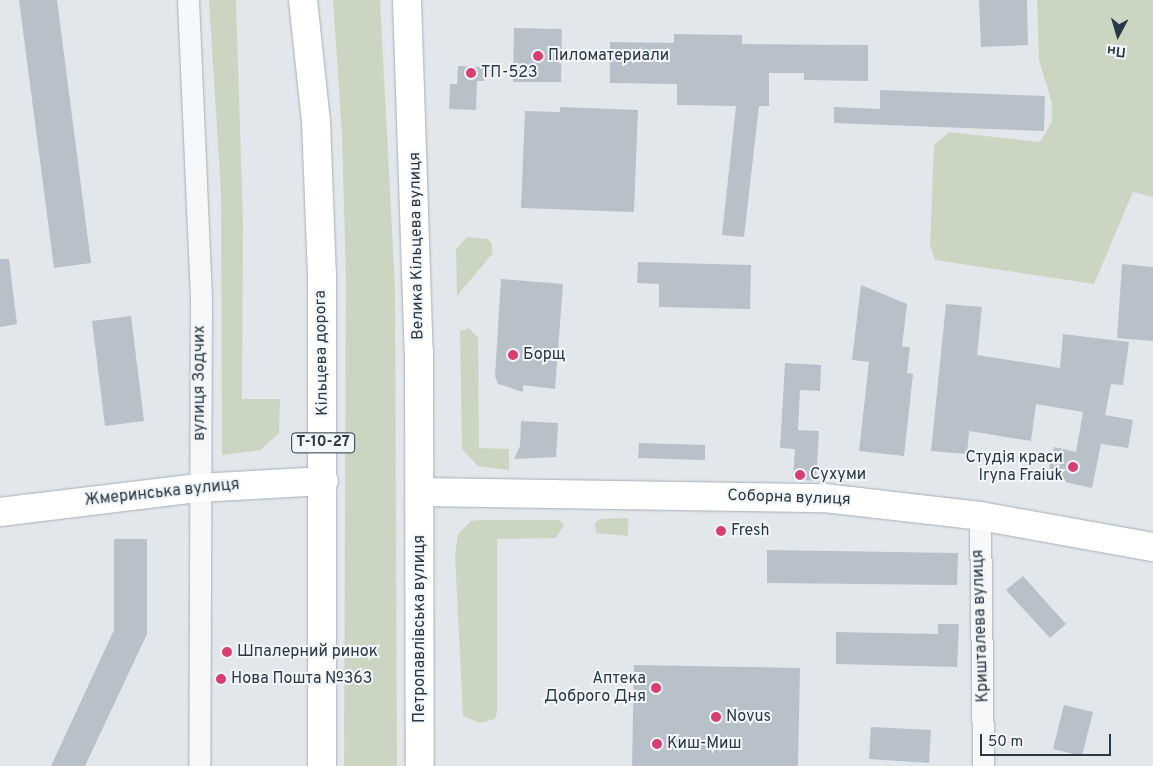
<!DOCTYPE html>
<html>
<head>
<meta charset="utf-8">
<style>
  body { margin:0 }
  #map { position:relative; width:1153px; height:766px; overflow:hidden; background:#e2e7eb; font-family:Overpass,sans-serif }
  div>[style] { position:absolute }
  .green>* { inset:0; background:#cbd6c2 }
  .building>* { inset:0; background:#b8c1ca }
  .roads { filter:drop-shadow(0 0 1px #a6afb6) drop-shadow(0 0 1px #a6afb6) }
  .street>* { height:21px; margin:-10.5px; padding:0 10.5px; transform-origin:10.5px; border-radius:10.5px; background:#f5f7f9 }
  .secondary>* { height:28px; margin:-14px; padding:0 14px; transform-origin:14px; border-radius:14px; background:#fff }
  .highway>* { height:28px; margin:-14px; padding:0 14px; transform-origin:14px; border-radius:14px; background:#fff }
  .dots>* { width:14px; height:14px; translate:-50% -50%; box-sizing:border-box; border:2px solid #f2f6f8; border-radius:50% }
  span { translate:-50% -50%; white-space:nowrap; text-align:center; line-height:1.15; -webkit-text-stroke:4px #f2f6f8; paint-order:stroke }
  .shield-label span { padding:1px 4px; background:#f2f6f8; border:1px solid; border-radius:4px; -webkit-text-stroke-width:0 }
  .shield-label { font-size:15px; color:#283845; font-weight:700 }
  .poi-label { font-size:16px; color:#283845 }
  .left { translate:0 -50%; text-align:left }
  .right { translate:-100% -50%; text-align:right }
  .street-label { font-size:16px; color:#283845 }
  .north { position:absolute; left:1093px; top:10px; width:50px; height:50px; -webkit-text-stroke:4px #f2f6f8; paint-order:stroke; rotate:186deg; font-size:14px; font-weight:700; line-height:20px; text-align:center; color:#283845 }
  .north::after { content:''; display:block; margin:auto; width:18px; height:22px; background:#283845; clip-path:polygon(50% 0,100% 100%,50% 72%,0 100%) }
  .scale { position:absolute; left:980px; top:734px; width:131px; height:22px; box-sizing:border-box; border:2px solid #283845; border-top:0; padding-left:6px; font-size:15px; line-height:18px; white-space:nowrap; color:#283845; -webkit-text-stroke:4px #f2f6f8; paint-order:stroke }
</style>
</head>
<body>
<div id="map">
  <div class="green">
    <i style="clip-path:polygon(209px 0,236px 0,243px 224px,242px 399px,280px 399px,279px 433px,261px 450px,222px 455px,221px 192px)"></i>
    <i style="clip-path:polygon(333px 0,380px 0,395px 287px,397px 766px,344px 766px,346px 280px,342px 133px)"></i>
    <i style="clip-path:polygon(1037px 0,1153px 0,1153px 197px,1133px 192px,1094px 284px,935px 260px,930px 245px,934px 145px,949px 132px,1040px 142px,1052px 122px,1052px 104px,1039px 60px)"></i>
    <i style="clip-path:polygon(467px 237px,488px 239px,492px 244px,492px 254px,457px 296px,456px 249px)"></i>
    <i style="clip-path:polygon(469px 328px,478px 338px,479px 448px,509px 449px,509px 470px,478px 466px,462px 449px,460px 331px)"></i>
    <i style="clip-path:polygon(628px 518px,628px 536px,596px 533px,595px 523px,600px 519px)"></i>
    <i style="clip-path:polygon(480px 520px,559px 520px,564px 525px,556px 538px,497px 539px,497px 712px,495px 719px,480px 723px,463px 716px,455px 555px,458px 534px,471px 521px)"></i>
  </div>
  <div class="building">
    <i style="clip-path:polygon(19px 0,57px 0,91px 263px,54px 268px)"></i>
    <i style="clip-path:polygon(979px 0,1027px 0,1028px 45px,981px 47px)"></i>
    <i style="clip-path:polygon(514px 28px,562px 29px,561px 82px,513px 82px)"></i>
    <i style="clip-path:polygon(674px 34px,742px 35px,742px 44px,868px 45px,868px 81px,804px 80px,804px 73px,769px 73px,769px 106px,759px 106px,744px 237px,722px 235px,736px 106px,677px 105px,677px 84px,610px 83px,610px 42px,674px 43px)"></i>
    <i style="clip-path:polygon(458px 66px,485px 67px,484px 81px,477px 81px,476px 110px,449px 109px,450px 84px,457px 84px)"></i>
    <i style="clip-path:polygon(880px 90px,1045px 96px,1044px 131px,834px 123px,834px 107px,880px 109px)"></i>
    <i style="clip-path:polygon(560px 107px,638px 110px,634px 212px,521px 208px,525px 111px,560px 112px)"></i>
    <i style="clip-path:polygon(0 259px,9px 259px,17px 324px,0 327px)"></i>
    <i style="clip-path:polygon(638px 262px,751px 265px,750px 309px,659px 307px,659px 284px,637px 283px)"></i>
    <i style="clip-path:polygon(1122px 264px,1153px 267px,1153px 341px,1117px 338px)"></i>
    <i style="clip-path:polygon(501px 279px,563px 284px,555px 389px,523px 385px,523px 392px,498px 384px,495px 376px)"></i>
    <i style="clip-path:polygon(861px 285px,907px 304px,902px 347px,910px 347px,907px 373px,913px 374px,904px 456px,859px 451px,869px 362px,852px 360px)"></i>
    <i style="clip-path:polygon(946px 304px,982px 307px,977px 355px,1060px 368px,1063px 334px,1129px 342px,1123px 385px,1111px 384px,1105px 415px,1133px 420px,1128px 448px,1101px 444px,1092px 488px,1047px 478px,1054px 447px,1076px 452px,1083px 412px,1036px 404px,1031px 441px,969px 431px,967px 454px,931px 451px)"></i>
    <i style="clip-path:polygon(131px 316px,144px 421px,105px 426px,92px 321px)"></i>
    <i style="clip-path:polygon(785px 363px,821px 365px,820px 391px,800px 390px,798px 430px,819px 431px,816px 481px,793px 479px,795px 449px,780px 448px)"></i>
    <i style="clip-path:polygon(521px 421px,558px 423px,556px 457px,514px 459px,520px 446px)"></i>
    <i style="clip-path:polygon(639px 443px,705px 445px,705px 460px,638px 458px)"></i>
    <i style="clip-path:polygon(114px 539px,147px 539px,147px 634px,85px 766px,51px 766px,114px 630px)"></i>
    <i style="clip-path:polygon(767px 550px,958px 553px,957px 585px,767px 583px)"></i>
    <i style="clip-path:polygon(1023px 576px,1066px 624px,1050px 638px,1006px 590px)"></i>
    <i style="clip-path:polygon(938px 624px,959px 624px,957px 667px,836px 664px,836px 632px,938px 634px)"></i>
    <i style="clip-path:polygon(634px 665px,800px 668px,798px 766px,632px 766px)"></i>
    <i style="clip-path:polygon(1064px 705px,1093px 712px,1082px 756px,1053px 749px)"></i>
    <i style="clip-path:polygon(871px 727px,931px 730px,929px 763px,869px 759px)"></i>
  </div>
  <div class="roads">
    <div class="street">
      <i style="left:188px;top:0;width:295px;rotate:87.5deg"></i>
      <i style="left:201px;top:295px;width:471px;rotate:90.2deg"></i>
      <i style="left:980px;top:516px;width:250px;rotate:89.3deg"></i>
    </div>
    <div class="secondary">
      <i style="left:421px;top:492px;width:404px;rotate:0.9deg"></i>
      <i style="left:825px;top:498px;width:156px;rotate:6.6deg"></i>
      <i style="left:980px;top:516px;width:176px;rotate:10.2deg"></i>
      <i style="left:0;top:512px;width:200px;rotate:-6.9deg"></i>
      <i style="left:199px;top:488px;width:125px;rotate:-3.2deg"></i>
    </div>
    <div class="highway">
      <i style="left:303px;top:0;width:122px;rotate:83.9deg"></i>
      <i style="left:316px;top:121px;width:153px;rotate:87.8deg"></i>
      <i style="left:322px;top:274px;width:492px;rotate:90deg"></i>
      <i style="left:407px;top:0;width:353px;rotate:88.1deg"></i>
      <i style="left:419px;top:353px;width:413px;rotate:89.9deg"></i>
    </div>
  </div>
  <div class="dots">
    <i style="left:538px;top:56px;background:#d93e71"></i>
    <i style="left:471px;top:73px;background:#d93e71"></i>
    <i style="left:513px;top:355px;background:#d93e71"></i>
    <i style="left:1073px;top:467px;background:#d93e71"></i>
    <i style="left:800px;top:475px;background:#d93e71"></i>
    <i style="left:721px;top:531px;background:#d93e71"></i>
    <i style="left:227px;top:652px;background:#d93e71"></i>
    <i style="left:221px;top:679px;background:#d93e71"></i>
    <i style="left:656px;top:688px;background:#d93e71"></i>
    <i style="left:716px;top:717px;background:#d93e71"></i>
    <i style="left:657px;top:744px;background:#d93e71"></i>
  </div>
  <div class="shield-label">
    <span style="left:323px;top:443px">Т-10-27</span>
  </div>
  <div class="poi-label">
    <span class="left" style="left:548px;top:56px">Пиломатериали</span>
    <span class="left" style="left:481px;top:73px">ТП-523</span>
    <span class="left" style="left:523px;top:355px">Борщ</span>
    <span class="right" style="left:1063px;top:467px">Студія краси<br>Iryna Fraiuk</span>
    <span class="left" style="left:810px;top:475px">Сухуми</span>
    <span class="left" style="left:731px;top:531px">Fresh</span>
    <span class="left" style="left:237px;top:652px">Шпалерний ринок</span>
    <span class="left" style="left:231px;top:679px">Нова Пошта №363</span>
    <span class="right" style="left:646px;top:688px">Аптека<br>Доброго Дня</span>
    <span class="left" style="left:726px;top:717px">Novus</span>
    <span class="left" style="left:667px;top:744px">Киш-Миш</span>
  </div>
  <div class="street-label">
    <span style="left:417px;top:246px;rotate:-91deg">Велика Кільцева вулиця</span>
    <span style="left:322px;top:353px;rotate:-91deg">Кільцева дорога</span>
    <span style="left:200px;top:383px;rotate:-90deg">вулиця Зодчих</span>
    <span style="left:162px;top:493px;rotate:-6deg">Жмеринська вулиця</span>
    <span style="left:789px;top:498px;rotate:2deg">Соборна вулиця</span>
    <span style="left:981px;top:626px;rotate:-92deg">Кришталева вулиця</span>
    <span style="left:420px;top:629px;rotate:-90deg">Петропавлівська вулиця</span>
  </div>
  <div class="north">Пн</div>
  <div class="scale">50 m</div>
</div>
</body>
</html>
